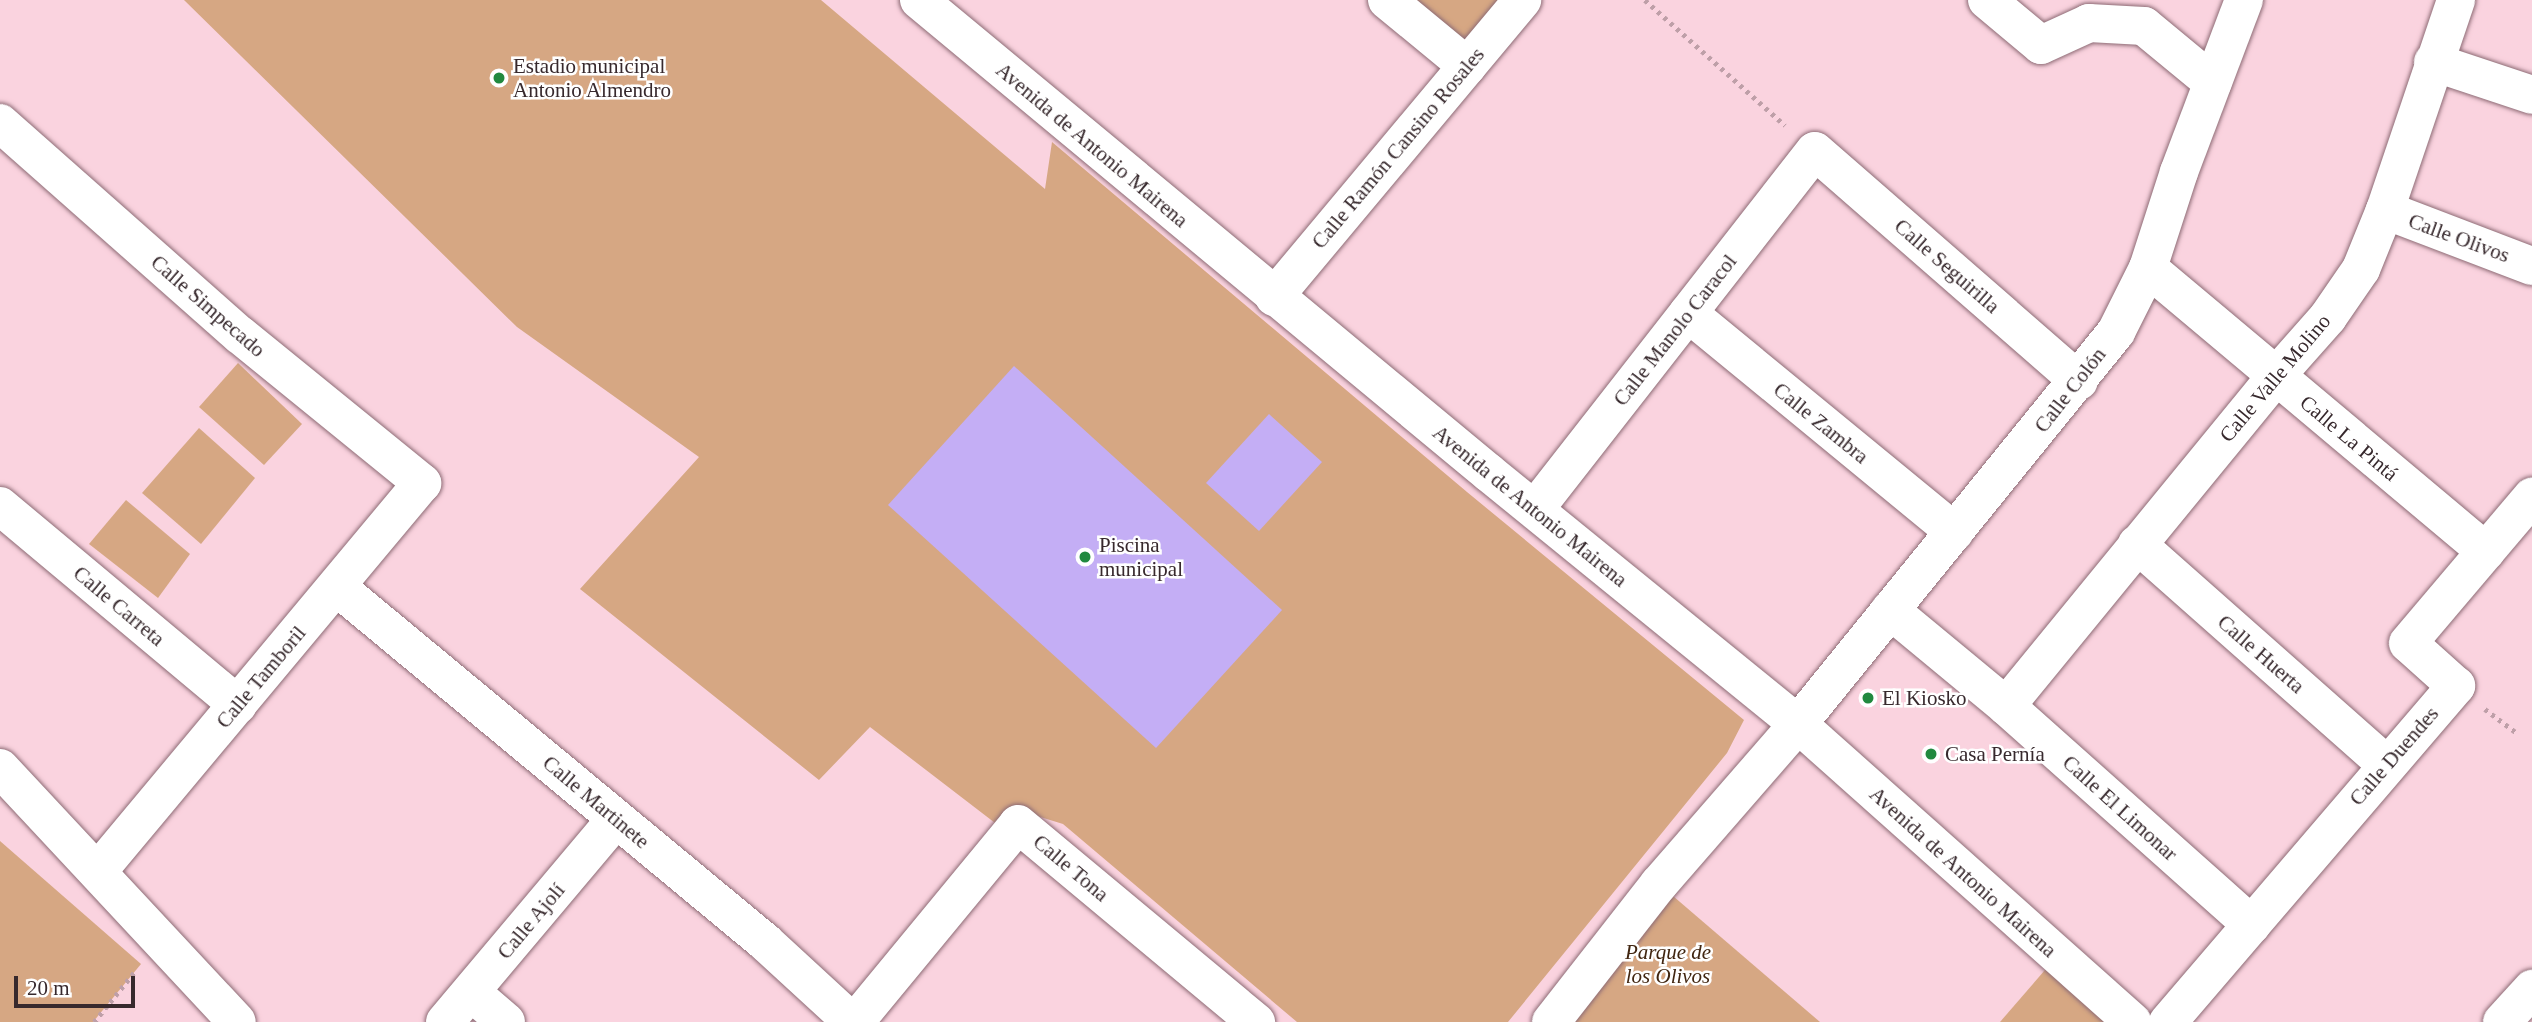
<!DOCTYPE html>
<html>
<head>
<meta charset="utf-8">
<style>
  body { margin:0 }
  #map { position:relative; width:2532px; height:1022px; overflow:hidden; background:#fad3df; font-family:"Times New Roman",serif }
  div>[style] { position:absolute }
  .green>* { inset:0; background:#d6a783 }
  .water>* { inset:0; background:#c4aef5 }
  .path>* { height:4.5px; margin-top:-2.25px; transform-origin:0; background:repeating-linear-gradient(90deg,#be9fa8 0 3.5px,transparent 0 8.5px) }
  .roads { filter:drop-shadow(0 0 2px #8d6b75) drop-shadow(0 0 2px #8d6b75) }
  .minor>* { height:38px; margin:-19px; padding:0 19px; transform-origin:19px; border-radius:19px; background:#fff }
  .dots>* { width:19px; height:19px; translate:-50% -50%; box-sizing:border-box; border:4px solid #fff; border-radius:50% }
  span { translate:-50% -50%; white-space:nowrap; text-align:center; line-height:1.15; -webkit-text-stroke:5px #fff; paint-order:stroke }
  .poi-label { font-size:21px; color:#37292d }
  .left { translate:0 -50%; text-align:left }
  .street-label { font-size:21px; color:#37292d }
  .park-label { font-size:21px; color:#412611; font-style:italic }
  .scale { position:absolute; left:14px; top:976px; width:121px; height:32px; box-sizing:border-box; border:4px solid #37292d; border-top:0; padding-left:9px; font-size:21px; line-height:24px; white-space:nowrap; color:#37292d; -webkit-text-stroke:5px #fff; paint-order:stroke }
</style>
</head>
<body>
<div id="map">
  <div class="green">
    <i style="clip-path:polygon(184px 0,821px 0,1045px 189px,1052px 142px,1467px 492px,1744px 720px,1727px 753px,1508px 1022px,1297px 1022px,1063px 824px,1014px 809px,999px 826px,870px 727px,819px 780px,580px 589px,699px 457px,517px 327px)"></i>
    <i style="clip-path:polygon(1387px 0,1522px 0,1467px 66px)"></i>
    <i style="clip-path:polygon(238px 363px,302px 424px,264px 465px,199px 407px)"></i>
    <i style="clip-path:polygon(199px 428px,255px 478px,201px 544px,142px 493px)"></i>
    <i style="clip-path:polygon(126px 500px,190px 554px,158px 598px,89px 544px)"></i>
    <i style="clip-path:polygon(0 841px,141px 964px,93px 1022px,0 1022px)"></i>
    <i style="clip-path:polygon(1659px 884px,1820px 1022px,1551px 1022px)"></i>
    <i style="clip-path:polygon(2057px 956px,2132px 1022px,2000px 1022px)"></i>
  </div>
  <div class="water">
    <i style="clip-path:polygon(1014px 366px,1282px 610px,1156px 748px,888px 505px)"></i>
    <i style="clip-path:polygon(1269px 414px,1322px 462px,1259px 531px,1206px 483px)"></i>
  </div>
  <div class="path">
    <i style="left:1645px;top:0;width:188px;rotate:41.8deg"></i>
    <i style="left:2485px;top:709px;width:38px;rotate:37deg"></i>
    <i style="left:94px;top:1022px;width:67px;rotate:-51.1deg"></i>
  </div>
  <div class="roads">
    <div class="minor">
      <i style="left:919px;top:0;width:741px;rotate:39.69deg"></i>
      <i style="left:1489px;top:473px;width:398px;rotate:39.1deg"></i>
      <i style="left:1798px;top:724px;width:448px;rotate:41.7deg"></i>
      <i style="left:1387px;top:0;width:104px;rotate:39.5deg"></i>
      <i style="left:1987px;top:0;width:70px;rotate:39.8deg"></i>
      <i style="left:2041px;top:45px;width:53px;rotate:-24.6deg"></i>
      <i style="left:2089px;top:23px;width:55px;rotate:3.1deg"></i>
      <i style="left:2144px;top:26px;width:89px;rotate:39.6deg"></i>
      <i style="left:2433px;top:62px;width:104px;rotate:18.4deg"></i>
      <i style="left:0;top:123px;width:320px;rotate:41.5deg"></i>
      <i style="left:240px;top:335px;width:235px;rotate:39.1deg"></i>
      <i style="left:422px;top:483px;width:505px;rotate:129.86deg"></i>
      <i style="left:2385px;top:210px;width:157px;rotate:20.9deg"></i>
      <i style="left:2148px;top:268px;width:441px;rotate:40deg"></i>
      <i style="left:1274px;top:297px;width:387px;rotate:-50.1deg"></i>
      <i style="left:1688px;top:313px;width:345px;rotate:39.4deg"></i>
      <i style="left:0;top:506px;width:310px;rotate:39.9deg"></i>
      <i style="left:1535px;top:509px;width:454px;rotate:-52deg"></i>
      <i style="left:1815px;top:151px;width:350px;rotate:41.1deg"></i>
      <i style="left:2137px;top:544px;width:332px;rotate:41.5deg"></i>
      <i style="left:337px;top:587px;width:556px;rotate:39.67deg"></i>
      <i style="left:765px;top:942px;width:118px;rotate:42.6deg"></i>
      <i style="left:1890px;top:610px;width:151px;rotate:39.6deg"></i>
      <i style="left:2006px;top:706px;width:329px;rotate:41.7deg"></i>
      <i style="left:2006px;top:706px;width:425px;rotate:-50.7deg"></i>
      <i style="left:2275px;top:377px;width:80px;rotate:-48.5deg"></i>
      <i style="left:2328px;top:317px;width:58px;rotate:-55.5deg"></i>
      <i style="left:2361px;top:269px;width:64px;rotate:-67.9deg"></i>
      <i style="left:2385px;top:210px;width:222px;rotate:-71.3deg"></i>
      <i style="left:0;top:768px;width:347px;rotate:47deg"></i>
      <i style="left:471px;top:992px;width:46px;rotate:40.6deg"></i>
      <i style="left:445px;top:1022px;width:265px;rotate:-49.9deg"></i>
      <i style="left:855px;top:1022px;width:256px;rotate:-50.5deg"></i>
      <i style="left:1018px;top:824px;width:310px;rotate:39.8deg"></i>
      <i style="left:1551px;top:1022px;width:175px;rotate:-52deg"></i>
      <i style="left:1659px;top:884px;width:212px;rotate:-49deg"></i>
      <i style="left:1798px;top:724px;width:505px;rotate:-50.95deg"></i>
      <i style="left:2116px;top:332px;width:72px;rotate:-63.4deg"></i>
      <i style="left:2148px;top:268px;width:101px;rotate:-72.1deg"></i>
      <i style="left:2179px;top:172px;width:184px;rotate:-69.3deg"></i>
      <i style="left:2168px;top:1022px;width:443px;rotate:-49.4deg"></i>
      <i style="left:2456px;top:686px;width:64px;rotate:-138.1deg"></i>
      <i style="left:2408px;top:643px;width:192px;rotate:-49.7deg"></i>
      <i style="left:2502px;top:1022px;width:45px;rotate:-47.7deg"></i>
    </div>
  </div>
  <div class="dots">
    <i style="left:499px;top:78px;background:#21893f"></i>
    <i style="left:1085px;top:557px;background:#21893f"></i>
    <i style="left:1868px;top:698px;background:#21893f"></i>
    <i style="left:1931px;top:754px;background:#21893f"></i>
  </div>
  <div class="poi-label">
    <span class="left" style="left:513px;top:78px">Estadio municipal<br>Antonio Almendro</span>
    <span class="left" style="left:1099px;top:557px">Piscina<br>municipal</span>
    <span class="left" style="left:1882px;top:698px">El Kiosko</span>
    <span class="left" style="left:1945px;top:754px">Casa Pernía</span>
  </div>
  <div class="street-label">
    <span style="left:1092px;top:145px;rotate:40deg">Avenida de Antonio Mairena</span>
    <span style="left:1398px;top:148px;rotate:-50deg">Calle Ramón Cansino Rosales</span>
    <span style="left:2459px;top:238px;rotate:20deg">Calle Olivos</span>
    <span style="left:1947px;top:266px;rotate:41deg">Calle Seguirilla</span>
    <span style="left:208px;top:306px;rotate:41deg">Calle Simpecado</span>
    <span style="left:1675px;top:330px;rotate:-52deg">Calle Manolo Caracol</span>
    <span style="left:2275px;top:378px;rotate:-50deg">Calle Valle Molino</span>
    <span style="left:2070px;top:390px;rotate:-52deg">Calle Colón</span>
    <span style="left:1821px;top:423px;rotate:39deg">Calle Zambra</span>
    <span style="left:2349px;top:438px;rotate:40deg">Calle La Pintá</span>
    <span style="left:1530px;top:506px;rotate:39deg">Avenida de Antonio Mairena</span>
    <span style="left:119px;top:606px;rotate:40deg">Calle Carreta</span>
    <span style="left:2261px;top:654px;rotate:41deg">Calle Huerta</span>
    <span style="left:261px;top:677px;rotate:-50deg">Calle Tamboril</span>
    <span style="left:2394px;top:756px;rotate:-49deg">Calle Duendes</span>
    <span style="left:596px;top:802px;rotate:40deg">Calle Martinete</span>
    <span style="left:2120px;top:808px;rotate:42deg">Calle El Limonar</span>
    <span style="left:1071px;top:868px;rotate:40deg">Calle Tona</span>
    <span style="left:1963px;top:872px;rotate:42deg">Avenida de Antonio Mairena</span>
    <span style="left:531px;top:921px;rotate:-50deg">Calle Ajolí</span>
  </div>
  <div class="park-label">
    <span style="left:1668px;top:964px">Parque de<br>los Olivos</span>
  </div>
  <div class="scale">20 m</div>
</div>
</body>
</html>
